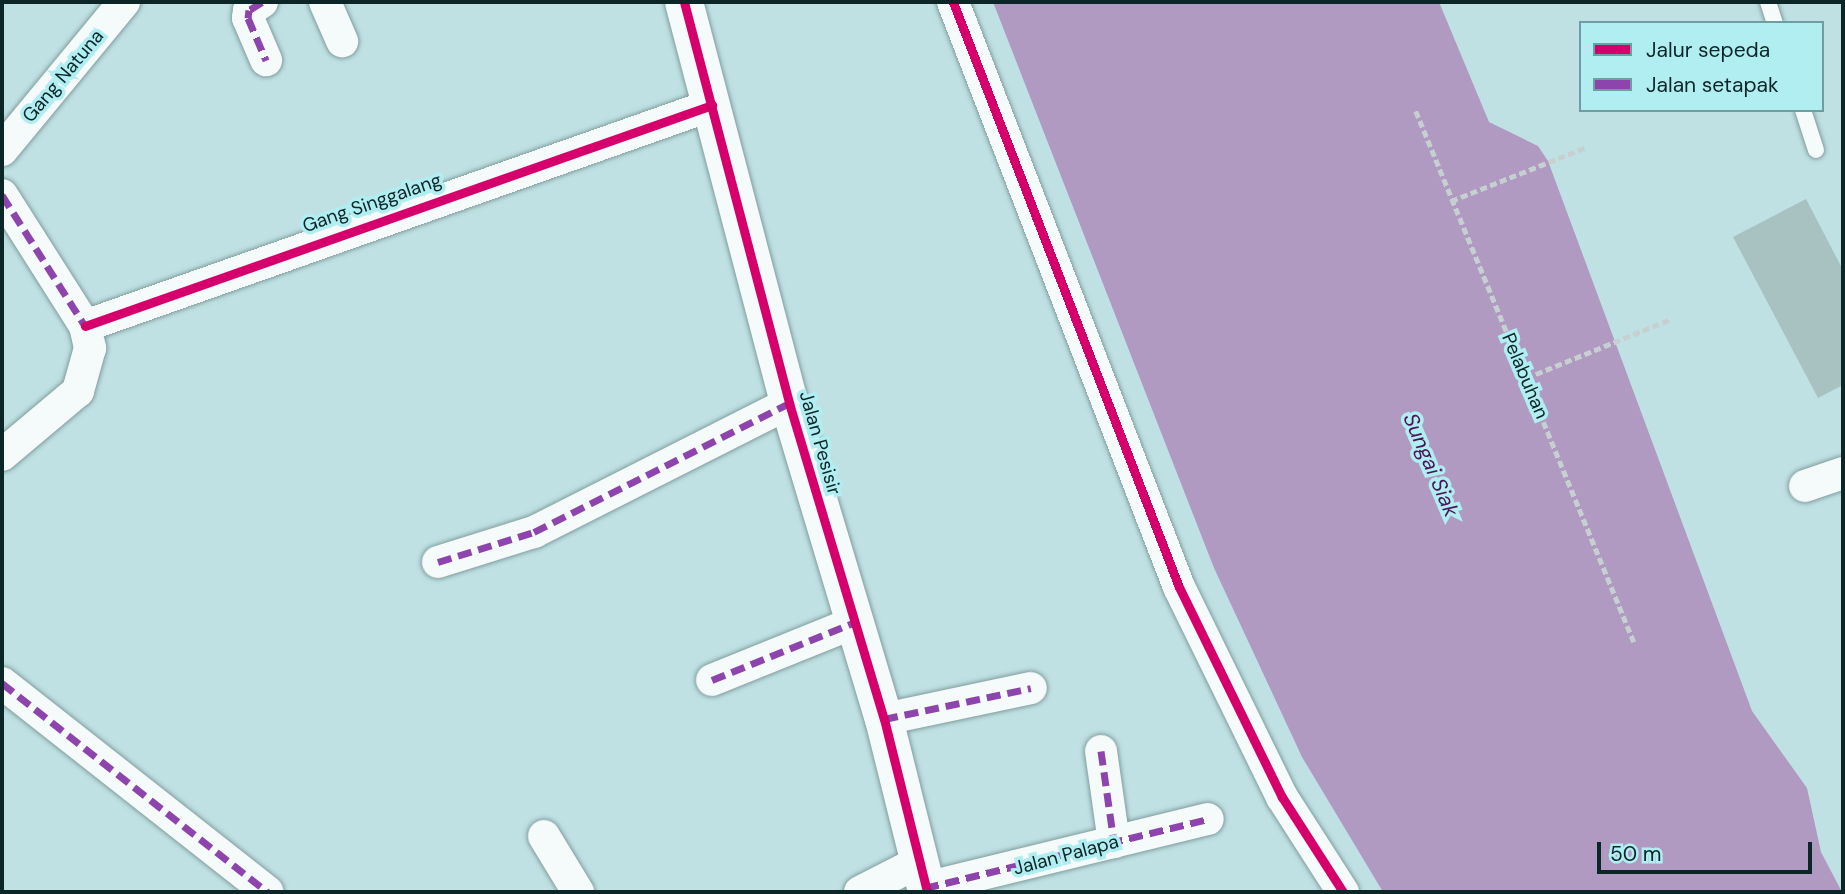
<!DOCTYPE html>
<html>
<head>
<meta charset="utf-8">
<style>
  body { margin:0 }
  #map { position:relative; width:1845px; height:894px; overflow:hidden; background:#bfe1e3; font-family:"DM Sans",sans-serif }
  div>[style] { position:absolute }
  .water>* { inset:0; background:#b09ac1 }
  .building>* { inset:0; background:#a7c2c0 }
  .path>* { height:4.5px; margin-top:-2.25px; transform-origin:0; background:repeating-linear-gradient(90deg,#c6d0d0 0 7px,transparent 0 10.5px) }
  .roads { filter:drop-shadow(0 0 2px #829d9e) drop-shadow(0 0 2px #829d9e) }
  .service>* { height:16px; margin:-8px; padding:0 8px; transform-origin:8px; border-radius:8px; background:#f5fafb }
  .minor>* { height:32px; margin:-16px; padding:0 16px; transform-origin:16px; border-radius:16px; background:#f5fafb }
  .tertiary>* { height:38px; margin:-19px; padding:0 19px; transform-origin:19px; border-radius:19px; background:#f5fafb }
  .quiet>* { height:7px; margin-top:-3.5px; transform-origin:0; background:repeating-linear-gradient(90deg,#8e44ad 0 14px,transparent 0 21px) }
  .cycleway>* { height:9px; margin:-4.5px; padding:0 4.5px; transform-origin:4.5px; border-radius:4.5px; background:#d6006c }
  span { translate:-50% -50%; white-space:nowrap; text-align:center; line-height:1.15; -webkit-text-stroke:7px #b0eef2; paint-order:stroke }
  .street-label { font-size:19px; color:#0c2627 }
  .water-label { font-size:21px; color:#4c1357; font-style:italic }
  .frame { position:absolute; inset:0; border:4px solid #0c2627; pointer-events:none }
  .legend { position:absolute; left:1579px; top:21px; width:245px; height:91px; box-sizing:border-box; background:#b0eef2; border:2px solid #6e9ea1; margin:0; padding:9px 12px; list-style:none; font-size:21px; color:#0c2627 }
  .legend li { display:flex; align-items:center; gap:14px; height:35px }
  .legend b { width:35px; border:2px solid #6e9ea1 }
  .scale { position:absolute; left:1597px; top:842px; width:215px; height:32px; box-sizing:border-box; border:4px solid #0c2627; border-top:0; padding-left:9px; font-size:21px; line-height:24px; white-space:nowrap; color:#0c2627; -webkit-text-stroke:5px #b0eef2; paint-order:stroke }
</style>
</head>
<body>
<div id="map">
  <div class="water">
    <i style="clip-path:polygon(993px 2px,1439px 2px,1489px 122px,1538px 146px,1548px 161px,1752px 711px,1807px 788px,1821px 852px,1842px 892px,1383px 892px,1302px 757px,1214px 568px)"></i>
  </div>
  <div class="building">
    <i style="clip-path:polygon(1806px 199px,1843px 270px,1843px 385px,1818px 398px,1733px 237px)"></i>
  </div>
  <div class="path">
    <i style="left:1416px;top:111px;width:574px;rotate:67.68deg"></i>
    <i style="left:1451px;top:201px;width:146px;rotate:-21.7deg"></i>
    <i style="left:1526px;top:378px;width:157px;rotate:-22.1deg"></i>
  </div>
  <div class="roads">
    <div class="service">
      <i style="left:1768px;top:2px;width:22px;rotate:72deg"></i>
      <i style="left:1803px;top:110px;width:42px;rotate:72deg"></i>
    </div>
    <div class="minor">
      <i style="left:262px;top:2px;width:15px;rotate:148deg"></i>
      <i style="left:249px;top:10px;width:8px;rotate:97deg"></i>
      <i style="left:248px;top:18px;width:46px;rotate:66.8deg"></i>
      <i style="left:325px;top:2px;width:43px;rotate:66.4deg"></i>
      <i style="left:953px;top:2px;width:627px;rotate:68.88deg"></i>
      <i style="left:1179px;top:587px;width:234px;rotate:63.9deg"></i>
      <i style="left:1282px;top:797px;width:113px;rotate:57.3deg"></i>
      <i style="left:2px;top:150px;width:192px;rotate:-50.5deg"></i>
      <i style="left:2px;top:195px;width:155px;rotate:57.6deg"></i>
      <i style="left:85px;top:326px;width:23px;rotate:77deg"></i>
      <i style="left:90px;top:348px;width:45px;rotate:105.6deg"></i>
      <i style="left:78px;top:391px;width:99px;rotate:139.9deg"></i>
      <i style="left:85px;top:326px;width:665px;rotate:-19.42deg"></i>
      <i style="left:1805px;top:486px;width:40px;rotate:-18.9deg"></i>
      <i style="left:438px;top:562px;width:101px;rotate:-17.4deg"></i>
      <i style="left:534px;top:532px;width:286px;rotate:-26.8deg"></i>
      <i style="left:712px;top:680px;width:152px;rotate:-22deg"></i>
      <i style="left:2px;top:683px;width:338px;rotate:38.2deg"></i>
      <i style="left:884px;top:719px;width:150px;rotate:-11.9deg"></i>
      <i style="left:1101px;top:751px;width:92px;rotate:81.9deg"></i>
      <i style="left:544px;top:836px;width:66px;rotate:58.7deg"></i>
      <i style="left:925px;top:888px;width:291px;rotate:-13.7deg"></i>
      <i style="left:860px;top:892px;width:62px;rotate:-27deg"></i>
    </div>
    <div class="tertiary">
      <i style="left:684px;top:2px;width:415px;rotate:75.3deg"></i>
      <i style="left:789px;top:403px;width:330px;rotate:73.3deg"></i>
      <i style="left:884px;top:719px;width:178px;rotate:76deg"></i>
    </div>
  </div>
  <div class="quiet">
    <i style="left:262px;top:2px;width:15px;rotate:148deg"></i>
    <i style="left:249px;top:10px;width:8px;rotate:97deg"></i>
    <i style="left:248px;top:18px;width:46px;rotate:66.8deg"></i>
    <i style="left:2px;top:195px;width:155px;rotate:57.6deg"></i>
    <i style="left:438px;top:562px;width:101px;rotate:-17.4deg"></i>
    <i style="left:534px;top:532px;width:286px;rotate:-26.8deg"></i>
    <i style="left:712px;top:680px;width:152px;rotate:-22deg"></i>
    <i style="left:2px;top:683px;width:338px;rotate:38.2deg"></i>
    <i style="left:884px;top:719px;width:150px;rotate:-11.9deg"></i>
    <i style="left:1101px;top:751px;width:92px;rotate:81.9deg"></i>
    <i style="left:925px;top:888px;width:291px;rotate:-13.7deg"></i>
  </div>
  <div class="cycleway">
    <i style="left:684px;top:2px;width:415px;rotate:75.3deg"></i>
    <i style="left:789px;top:403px;width:330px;rotate:73.3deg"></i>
    <i style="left:884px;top:719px;width:178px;rotate:76deg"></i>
    <i style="left:953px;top:2px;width:627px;rotate:68.88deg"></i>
    <i style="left:1179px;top:587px;width:234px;rotate:63.9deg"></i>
    <i style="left:1282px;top:797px;width:113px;rotate:57.3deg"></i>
    <i style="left:85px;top:326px;width:665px;rotate:-19.42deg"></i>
  </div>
  <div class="street-label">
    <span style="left:63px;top:76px;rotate:-50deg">Gang Natuna</span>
    <span style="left:372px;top:203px;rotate:-19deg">Gang Singgalang</span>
    <span style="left:1525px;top:376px;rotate:67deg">Pelabuhan</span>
    <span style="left:820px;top:443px;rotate:74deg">Jalan Pesisir</span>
    <span style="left:1066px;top:855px;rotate:-15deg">Jalan Palapa</span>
  </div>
  <div class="water-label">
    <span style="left:1431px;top:465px;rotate:67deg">Sungai Siak</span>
  </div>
  <div class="frame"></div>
  <ul class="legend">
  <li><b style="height:9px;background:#d6006c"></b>Jalur sepeda</li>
  <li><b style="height:9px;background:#8e44ad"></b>Jalan setapak</li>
  </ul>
  <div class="scale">50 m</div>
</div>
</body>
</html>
